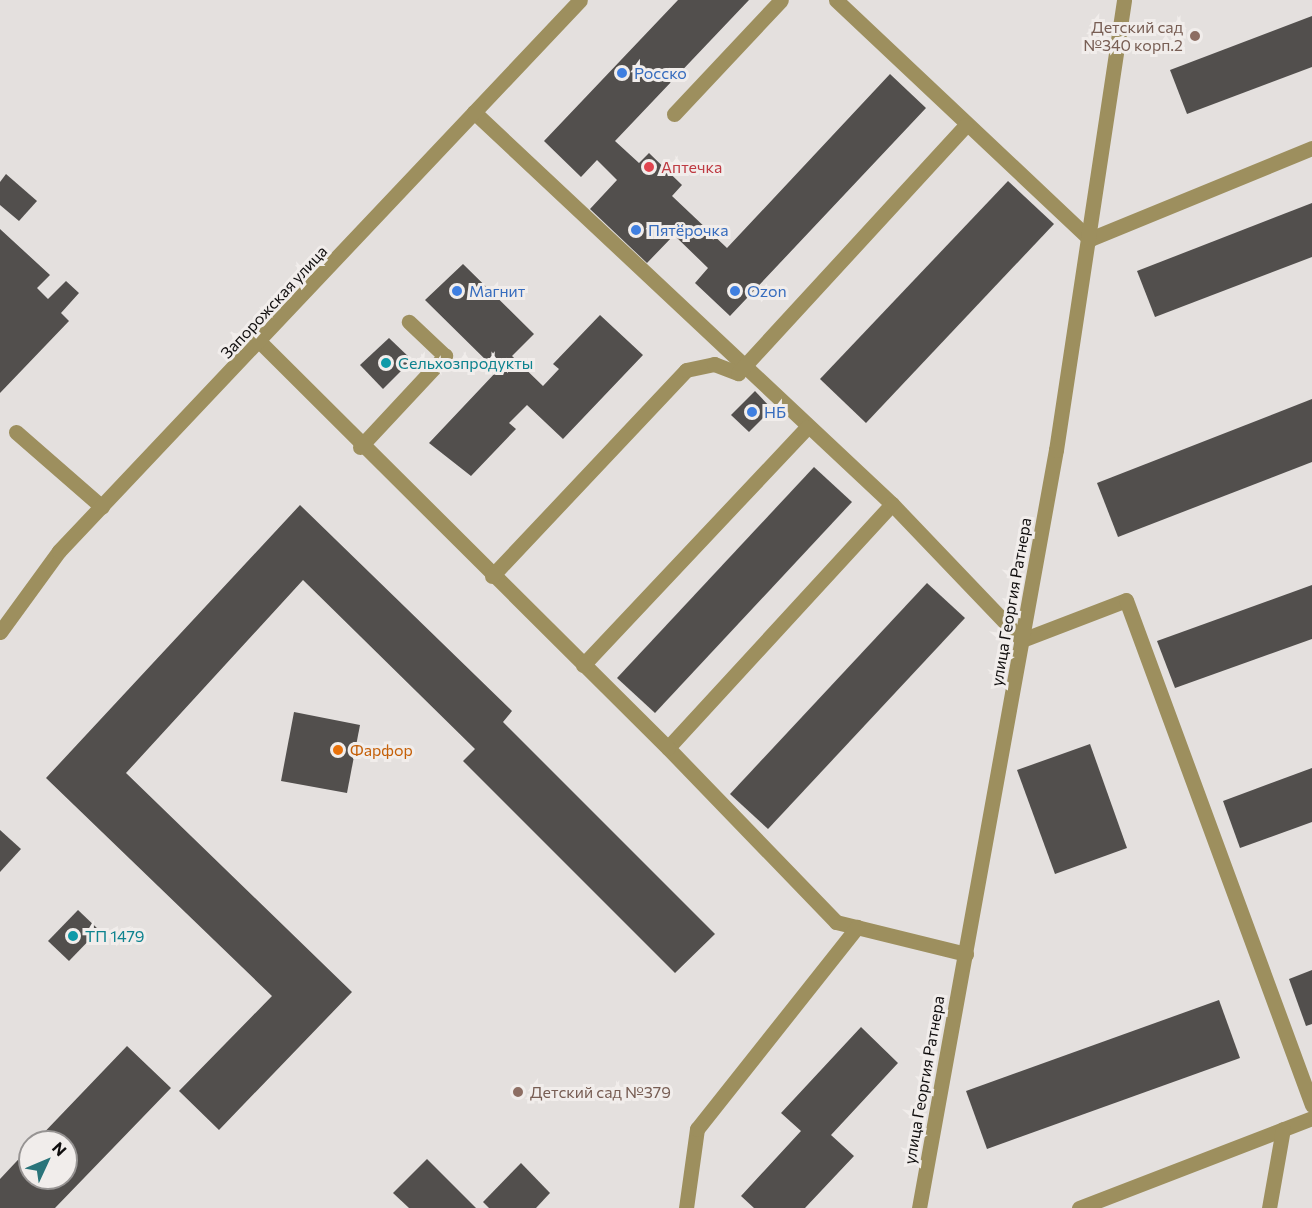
<!DOCTYPE html>
<html>
<head>
<meta charset="utf-8">
<style>
  body { margin:0 }
  #map { position:relative; width:1312px; height:1208px; overflow:hidden; background:#e4e0de; font-family:Commissioner,sans-serif }
  div>[style] { position:absolute }
  .building>* { inset:0; background:#524f4d }
  .minor>* { height:15px; margin:-7.5px; padding:0 7.5px; transform-origin:7.5px; border-radius:7.5px; background:#9d8f5e }
  .dots>* { width:16px; height:16px; translate:-50% -50%; box-sizing:border-box; border:3px solid #f1edeb; border-radius:50% }
  span { translate:-50% -50%; white-space:nowrap; text-align:center; line-height:1.15; -webkit-text-stroke:6px #f1edeb; paint-order:stroke }
  .education-label { font-size:16px; color:#785e54 }
  .right { translate:-100% -50%; text-align:right }
  .left { translate:0 -50%; text-align:left }
  .shop-label { font-size:16px; color:#366cbe }
  .health-label { font-size:16px; color:#be3a42 }
  .street-label { font-size:16px; color:#100e0e }
  .culture-label { font-size:16px; color:#0d838f }
  .food-label { font-size:16px; color:#c56008 }
  .north { position:absolute; left:18px; top:1130px; width:60px; height:60px; box-sizing:border-box; background:#f1edeb; border:2px solid #979493; border-radius:50%; rotate:46deg; font-size:16px; font-weight:700; line-height:24px; text-align:center; color:#100e0e }
  .north::after { content:''; display:block; margin:auto; width:21px; height:27px; background:#2a747a; clip-path:polygon(50% 0,100% 100%,50% 72%,0 100%) }
</style>
</head>
<body>
<div id="map">
  <div class="building">
    <i style="clip-path:polygon(678px 0,749px 0,615px 141px,639px 163px,649px 153px,682px 185px,672px 196px,727px 248px,890px 74px,926px 108px,730px 316px,695px 283px,708px 268px,674px 235px,647px 263px,590px 209px,617px 180px,597px 160px,581px 177px,544px 141px)"></i>
    <i style="clip-path:polygon(1312px 16px,1312px 67px,1187px 114px,1170px 70px)"></i>
    <i style="clip-path:polygon(6px 174px,37px 201px,19px 221px,0 205px,0 182px)"></i>
    <i style="clip-path:polygon(1008px 181px,1054px 224px,866px 423px,820px 379px)"></i>
    <i style="clip-path:polygon(1312px 203px,1312px 257px,1155px 317px,1137px 271px)"></i>
    <i style="clip-path:polygon(0 229px,50px 275px,37px 288px,48px 299px,66px 281px,79px 293px,61px 313px,69px 321px,0 393px)"></i>
    <i style="clip-path:polygon(463px 264px,534px 334px,512px 356px,543px 386px,559px 369px,553px 364px,600px 315px,643px 355px,563px 439px,527px 405px,509px 423px,516px 429px,471px 476px,429px 443px,497px 371px,425px 300px)"></i>
    <i style="clip-path:polygon(389px 338px,412px 360px,383px 389px,360px 365px)"></i>
    <i style="clip-path:polygon(755px 391px,772px 409px,749px 432px,731px 415px)"></i>
    <i style="clip-path:polygon(1312px 399px,1312px 462px,1118px 537px,1097px 483px)"></i>
    <i style="clip-path:polygon(814px 467px,852px 502px,655px 713px,617px 678px)"></i>
    <i style="clip-path:polygon(300px 505px,512px 711px,503px 722px,715px 934px,675px 973px,463px 761px,475px 749px,303px 580px,126px 773px,352px 992px,219px 1130px,179px 1091px,272px 996px,46px 778px)"></i>
    <i style="clip-path:polygon(927px 583px,965px 618px,768px 829px,730px 794px)"></i>
    <i style="clip-path:polygon(1312px 585px,1312px 639px,1175px 688px,1157px 641px)"></i>
    <i style="clip-path:polygon(294px 712px,360px 725px,347px 793px,281px 781px)"></i>
    <i style="clip-path:polygon(1090px 744px,1127px 848px,1055px 874px,1017px 770px)"></i>
    <i style="clip-path:polygon(1312px 768px,1312px 822px,1240px 848px,1223px 801px)"></i>
    <i style="clip-path:polygon(0 830px,21px 849px,0 872px)"></i>
    <i style="clip-path:polygon(78px 910px,99px 930px,69px 961px,48px 941px)"></i>
    <i style="clip-path:polygon(1312px 970px,1312px 1024px,1306px 1026px,1289px 979px)"></i>
    <i style="clip-path:polygon(1219px 1000px,1240px 1058px,987px 1149px,966px 1091px)"></i>
    <i style="clip-path:polygon(861px 1027px,898px 1063px,831px 1135px,854px 1156px,805px 1208px,754px 1208px,741px 1196px,801px 1131px,781px 1113px)"></i>
    <i style="clip-path:polygon(127px 1046px,171px 1088px,55px 1208px,0 1208px,0 1179px,30px 1147px,30px 1178px,66px 1178px,66px 1142px,35px 1142px)"></i>
    <i style="clip-path:polygon(427px 1159px,476px 1208px,409px 1208px,393px 1193px)"></i>
    <i style="clip-path:polygon(521px 1163px,550px 1193px,536px 1208px,489px 1208px,483px 1202px)"></i>
  </div>
  <div class="minor">
    <i style="left:836px;top:0;width:349px;rotate:43.3deg"></i>
    <i style="left:1090px;top:239px;width:240px;rotate:-22.3deg"></i>
    <i style="left:474px;top:112px;width:573px;rotate:43.16deg"></i>
    <i style="left:892px;top:504px;width:331px;rotate:132.6deg"></i>
    <i style="left:668px;top:748px;width:242px;rotate:46deg"></i>
    <i style="left:836px;top:922px;width:134px;rotate:13.8deg"></i>
    <i style="left:674px;top:114px;width:156px;rotate:-46.8deg"></i>
    <i style="left:261px;top:343px;width:574px;rotate:44.86deg"></i>
    <i style="left:16px;top:432px;width:114px;rotate:41.1deg"></i>
    <i style="left:360px;top:447px;width:125px;rotate:-47deg"></i>
    <i style="left:445px;top:356px;width:50px;rotate:-136.6deg"></i>
    <i style="left:892px;top:504px;width:188px;rotate:46.3deg"></i>
    <i style="left:1022px;top:640px;width:111px;rotate:-21deg"></i>
    <i style="left:1126px;top:600px;width:538px;rotate:69.78deg"></i>
    <i style="left:492px;top:576px;width:283px;rotate:-46.7deg"></i>
    <i style="left:686px;top:370px;width:29px;rotate:-12deg"></i>
    <i style="left:714px;top:364px;width:26px;rotate:21deg"></i>
    <i style="left:738px;top:373px;width:337px;rotate:-47.4deg"></i>
    <i style="left:0;top:632px;width:100px;rotate:-53.9deg"></i>
    <i style="left:59px;top:551px;width:758px;rotate:-46.6deg"></i>
    <i style="left:583px;top:665px;width:327px;rotate:-46.7deg"></i>
    <i style="left:686px;top:1208px;width:80px;rotate:-82.1deg"></i>
    <i style="left:697px;top:1129px;width:258px;rotate:-51.6deg"></i>
    <i style="left:919px;top:1208px;width:770px;rotate:-79.76deg"></i>
    <i style="left:1056px;top:450px;width:455px;rotate:-81.4deg"></i>
    <i style="left:1079px;top:1208px;width:250px;rotate:-21.1deg"></i>
    <i style="left:1269px;top:1208px;width:80px;rotate:-80deg"></i>
  </div>
  <div class="dots">
    <i style="left:1195px;top:36px;background:#8d6e63"></i>
    <i style="left:622px;top:73px;background:#3f7fe0"></i>
    <i style="left:649px;top:167px;background:#e0444e"></i>
    <i style="left:636px;top:230px;background:#3f7fe0"></i>
    <i style="left:457px;top:291px;background:#3f7fe0"></i>
    <i style="left:735px;top:291px;background:#3f7fe0"></i>
    <i style="left:386px;top:363px;background:#0f9aa8"></i>
    <i style="left:752px;top:412px;background:#3f7fe0"></i>
    <i style="left:338px;top:750px;background:#e8710a"></i>
    <i style="left:73px;top:936px;background:#0f9aa8"></i>
    <i style="left:518px;top:1092px;background:#8d6e63"></i>
  </div>
  <div class="education-label">
    <span class="right" style="left:1183px;top:36px">Детский сад<br>№340 корп.2</span>
    <span class="left" style="left:530px;top:1092px">Детский сад №379</span>
  </div>
  <div class="shop-label">
    <span class="left" style="left:634px;top:73px">Росско</span>
    <span class="left" style="left:648px;top:230px">Пятёрочка</span>
    <span class="left" style="left:469px;top:291px">Магнит</span>
    <span class="left" style="left:747px;top:291px">Ozon</span>
    <span class="left" style="left:764px;top:412px">НБ</span>
  </div>
  <div class="health-label">
    <span class="left" style="left:661px;top:167px">Аптечка</span>
  </div>
  <div class="street-label">
    <span style="left:274px;top:302px;rotate:-47deg">Запорожская улица</span>
    <span style="left:1011px;top:602px;rotate:-80deg">улица Георгия Ратнера</span>
    <span style="left:924px;top:1080px;rotate:-80deg">улица Георгия Ратнера</span>
  </div>
  <div class="culture-label">
    <span class="left" style="left:398px;top:363px">Сельхозпродукты</span>
    <span class="left" style="left:85px;top:936px">ТП 1479</span>
  </div>
  <div class="food-label">
    <span class="left" style="left:350px;top:750px">Фарфор</span>
  </div>
  <div class="north">N</div>
</div>
</body>
</html>
